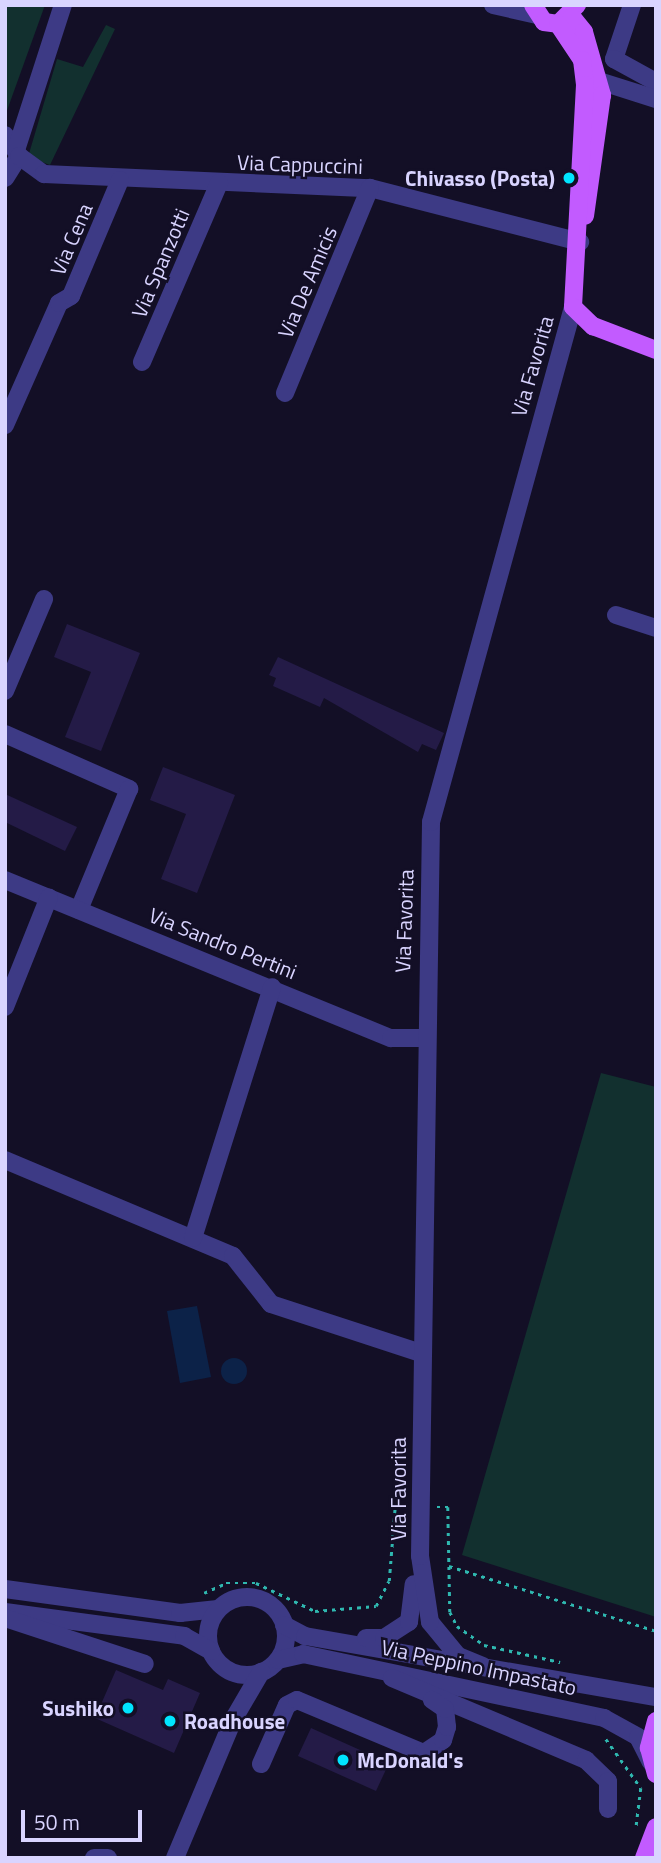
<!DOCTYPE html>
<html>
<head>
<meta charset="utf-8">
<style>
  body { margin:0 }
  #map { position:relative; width:661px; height:1863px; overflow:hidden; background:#130f26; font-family:"Titillium Web",sans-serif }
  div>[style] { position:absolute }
  .green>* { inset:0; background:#12302f }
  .water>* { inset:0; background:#0c2248 }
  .round { border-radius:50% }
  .building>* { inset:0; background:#241b47 }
  .path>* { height:2.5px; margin-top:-1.25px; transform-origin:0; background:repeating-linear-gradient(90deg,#2fb8b0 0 3.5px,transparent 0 8.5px) }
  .minor>* { height:18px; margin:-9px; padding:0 9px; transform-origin:9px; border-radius:9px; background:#3d3a85 }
  .minor>.ring { margin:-9px; padding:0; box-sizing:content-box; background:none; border:18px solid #3d3a85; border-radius:50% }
  .major>* { height:18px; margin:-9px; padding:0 9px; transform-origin:9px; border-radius:9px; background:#c25bff }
  .dots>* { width:19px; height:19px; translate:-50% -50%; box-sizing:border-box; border:4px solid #130f26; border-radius:50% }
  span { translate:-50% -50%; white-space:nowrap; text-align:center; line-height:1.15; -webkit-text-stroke:5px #130f26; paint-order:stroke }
  .street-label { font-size:21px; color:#d9d4ff }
  .poi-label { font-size:21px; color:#d9d4ff; font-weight:700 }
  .right { translate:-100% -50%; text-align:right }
  .left { translate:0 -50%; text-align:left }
  .frame { position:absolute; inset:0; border:7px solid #d9d4ff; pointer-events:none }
  .scale { position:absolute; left:21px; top:1810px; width:121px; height:32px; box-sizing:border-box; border:4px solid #d9d4ff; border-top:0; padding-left:9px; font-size:21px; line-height:24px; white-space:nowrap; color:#d9d4ff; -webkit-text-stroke:5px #130f26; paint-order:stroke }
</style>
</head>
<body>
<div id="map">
  <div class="green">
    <i style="clip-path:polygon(5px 5px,45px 5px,5px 116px)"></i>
    <i style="clip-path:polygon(106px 25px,115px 29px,50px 165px,28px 157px,57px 59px,83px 67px)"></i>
    <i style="clip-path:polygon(601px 1073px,656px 1087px,656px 1617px,462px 1555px)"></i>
  </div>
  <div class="water">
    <i style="clip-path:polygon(197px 1306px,211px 1377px,180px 1383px,167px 1311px)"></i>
    <i class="round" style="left:221px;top:1358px;width:26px;height:26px"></i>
  </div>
  <div class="building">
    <i style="clip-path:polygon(67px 624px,140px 653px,101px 751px,65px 737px,91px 672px,54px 657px)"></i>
    <i style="clip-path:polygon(278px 657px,444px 733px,436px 750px,422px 744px,418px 752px,324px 698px,320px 707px,273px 686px,276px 678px,269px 675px)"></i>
    <i style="clip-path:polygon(163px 767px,235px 795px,197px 893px,161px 879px,186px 814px,150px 800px)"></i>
    <i style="clip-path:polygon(5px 794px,77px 827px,65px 851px,5px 822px)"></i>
    <i style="clip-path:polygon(116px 1670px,163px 1690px,168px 1679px,200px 1693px,174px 1753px,95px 1718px)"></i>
    <i style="clip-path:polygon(311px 1728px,389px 1763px,376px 1791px,298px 1756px)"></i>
  </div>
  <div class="path">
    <i style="left:437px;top:1507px;width:11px"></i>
    <i style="left:448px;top:1507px;width:105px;rotate:88.9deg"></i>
    <i style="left:450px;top:1612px;width:16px;rotate:63deg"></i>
    <i style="left:457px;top:1626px;width:33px;rotate:35deg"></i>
    <i style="left:484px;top:1645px;width:78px;rotate:12.6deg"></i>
    <i style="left:449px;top:1566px;width:217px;rotate:17.4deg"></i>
    <i style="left:204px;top:1593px;width:24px;rotate:-24deg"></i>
    <i style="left:226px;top:1583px;width:30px"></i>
    <i style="left:256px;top:1583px;width:65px;rotate:25.4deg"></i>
    <i style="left:315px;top:1611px;width:61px;rotate:-4.7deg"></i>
    <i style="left:376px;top:1606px;width:28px;rotate:-63deg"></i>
    <i style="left:389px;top:1581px;width:75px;rotate:-85.4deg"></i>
    <i style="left:395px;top:1506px;width:11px"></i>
    <i style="left:606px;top:1739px;width:60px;rotate:54.5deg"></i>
    <i style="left:641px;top:1788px;width:41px;rotate:97deg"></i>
  </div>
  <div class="minor">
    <i style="left:493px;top:5px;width:45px;rotate:12.8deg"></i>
    <i style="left:632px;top:5px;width:57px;rotate:108.4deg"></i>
    <i style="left:614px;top:59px;width:48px;rotate:28.7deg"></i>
    <i style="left:599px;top:81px;width:60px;rotate:17.5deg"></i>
    <i style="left:5px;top:135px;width:25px;rotate:56deg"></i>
    <i style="left:19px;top:156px;width:26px;rotate:122deg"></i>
    <i style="left:17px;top:147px;width:149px;rotate:-72.1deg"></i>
    <i style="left:19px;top:156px;width:31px;rotate:36deg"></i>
    <i style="left:44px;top:174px;width:326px;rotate:2.5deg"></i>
    <i style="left:370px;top:188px;width:217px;rotate:14.4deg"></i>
    <i style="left:142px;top:362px;width:195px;rotate:-66.7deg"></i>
    <i style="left:285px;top:393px;width:222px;rotate:-67.5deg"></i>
    <i style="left:5px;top:425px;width:133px;rotate:-66.1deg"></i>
    <i style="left:59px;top:303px;width:14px;rotate:-30deg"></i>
    <i style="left:71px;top:296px;width:126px;rotate:-67.1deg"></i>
    <i style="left:616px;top:615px;width:42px;rotate:18deg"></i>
    <i style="left:5px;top:691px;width:100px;rotate:-67deg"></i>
    <i style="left:5px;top:734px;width:136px;rotate:23.9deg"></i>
    <i style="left:129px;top:789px;width:131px;rotate:112.5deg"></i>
    <i style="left:5px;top:880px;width:417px;rotate:22.3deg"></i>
    <i style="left:391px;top:1038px;width:33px"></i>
    <i style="left:5px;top:1007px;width:118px;rotate:-68.2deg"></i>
    <i style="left:5px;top:1160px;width:247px;rotate:22.8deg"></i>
    <i style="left:233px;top:1256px;width:61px;rotate:51.6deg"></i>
    <i style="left:271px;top:1304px;width:158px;rotate:18.1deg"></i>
    <i style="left:193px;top:1238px;width:263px;rotate:-72.5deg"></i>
    <i style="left:5px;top:1589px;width:177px;rotate:7.8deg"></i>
    <i style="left:180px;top:1613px;width:38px;rotate:-6deg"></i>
    <i class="ring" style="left:208px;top:1597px;width:60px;height:60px"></i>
    <i style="left:5px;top:1612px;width:181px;rotate:7.6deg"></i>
    <i style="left:184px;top:1636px;width:31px;rotate:29deg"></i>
    <i style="left:5px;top:1618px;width:147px;rotate:18.2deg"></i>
    <i style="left:284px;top:1625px;width:24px;rotate:28deg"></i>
    <i style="left:305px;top:1636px;width:356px;rotate:9.9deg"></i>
    <i style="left:366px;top:1638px;width:18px"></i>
    <i style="left:384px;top:1638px;width:30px;rotate:-33deg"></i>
    <i style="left:409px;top:1622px;width:38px;rotate:-83deg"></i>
    <i style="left:278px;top:1660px;width:26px;rotate:-13deg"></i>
    <i style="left:303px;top:1654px;width:308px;rotate:12deg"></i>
    <i style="left:604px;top:1718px;width:39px;rotate:29deg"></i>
    <i style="left:638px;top:1737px;width:28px;rotate:63deg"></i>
    <i style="left:483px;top:1666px;width:27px;rotate:-158deg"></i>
    <i style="left:458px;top:1656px;width:44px;rotate:-129.5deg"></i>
    <i style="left:430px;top:1622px;width:67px;rotate:-98.6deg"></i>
    <i style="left:420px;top:1556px;width:734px;rotate:-89.14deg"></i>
    <i style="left:431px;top:822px;width:534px;rotate:-74.58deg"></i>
    <i style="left:392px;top:1678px;width:211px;rotate:22.9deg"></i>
    <i style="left:586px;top:1760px;width:30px;rotate:44deg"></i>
    <i style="left:608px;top:1781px;width:28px;rotate:90deg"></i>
    <i style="left:261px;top:1764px;width:64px;rotate:-66.2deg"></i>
    <i style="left:287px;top:1705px;width:11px;rotate:-27deg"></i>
    <i style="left:297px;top:1700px;width:138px;rotate:22.7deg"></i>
    <i style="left:424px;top:1753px;width:23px;rotate:-34deg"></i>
    <i style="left:443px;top:1740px;width:14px;rotate:-73deg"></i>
    <i style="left:447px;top:1727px;width:18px;rotate:-96deg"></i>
    <i style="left:445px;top:1709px;width:16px;rotate:-145deg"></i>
    <i style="left:94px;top:1858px;width:14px"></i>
    <i style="left:175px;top:1858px;width:150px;rotate:-67.2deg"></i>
    <i style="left:233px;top:1720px;width:56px;rotate:-59.7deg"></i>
  </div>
  <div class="major">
    <i style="left:533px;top:5px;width:20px;rotate:57deg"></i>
    <i style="left:544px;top:22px;width:14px;rotate:8deg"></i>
    <i style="left:558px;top:24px;width:27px;rotate:-45deg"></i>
    <i style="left:572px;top:17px;width:19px;rotate:51deg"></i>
    <i style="left:584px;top:32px;width:66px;rotate:74.1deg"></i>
    <i style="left:602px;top:95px;width:122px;rotate:98deg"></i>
    <i style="left:558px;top:24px;width:43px;rotate:56.3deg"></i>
    <i style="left:582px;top:60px;width:25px;rotate:83deg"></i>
    <i style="left:585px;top:85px;width:222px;rotate:93.1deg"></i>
    <i style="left:573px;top:307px;width:28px;rotate:44deg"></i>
    <i style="left:593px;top:326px;width:67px;rotate:20.9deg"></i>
    <i style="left:656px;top:1721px;width:28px;rotate:105deg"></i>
    <i style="left:649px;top:1748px;width:27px;rotate:75deg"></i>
    <i style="left:644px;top:1858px;width:33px;rotate:-69deg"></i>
  </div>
  <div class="dots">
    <i style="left:569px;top:178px;background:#00e5ff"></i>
    <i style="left:128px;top:1708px;background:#00e5ff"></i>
    <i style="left:170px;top:1721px;background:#00e5ff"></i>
    <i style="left:343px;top:1760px;background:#00e5ff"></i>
  </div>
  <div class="street-label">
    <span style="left:300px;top:164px;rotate:2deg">Via Cappuccini</span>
    <span style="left:71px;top:239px;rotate:-67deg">Via Cena</span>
    <span style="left:160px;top:263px;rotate:-67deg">Via Spanzotti</span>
    <span style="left:307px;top:282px;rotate:-67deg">Via De Amicis</span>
    <span style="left:532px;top:366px;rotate:-74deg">Via Favorita</span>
    <span style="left:404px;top:921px;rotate:-88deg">Via Favorita</span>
    <span style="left:223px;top:943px;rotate:22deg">Via Sandro Pertini</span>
    <span style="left:398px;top:1489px;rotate:-90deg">Via Favorita</span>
    <span style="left:479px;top:1667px;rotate:12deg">Via Peppino Impastato</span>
  </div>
  <div class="poi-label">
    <span class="right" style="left:555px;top:178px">Chivasso (Posta)</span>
    <span class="right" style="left:114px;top:1708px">Sushiko</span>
    <span class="left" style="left:184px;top:1721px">Roadhouse</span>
    <span class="left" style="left:357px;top:1760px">McDonald's</span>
  </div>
  <div class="frame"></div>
  <div class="scale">50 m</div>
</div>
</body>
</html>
